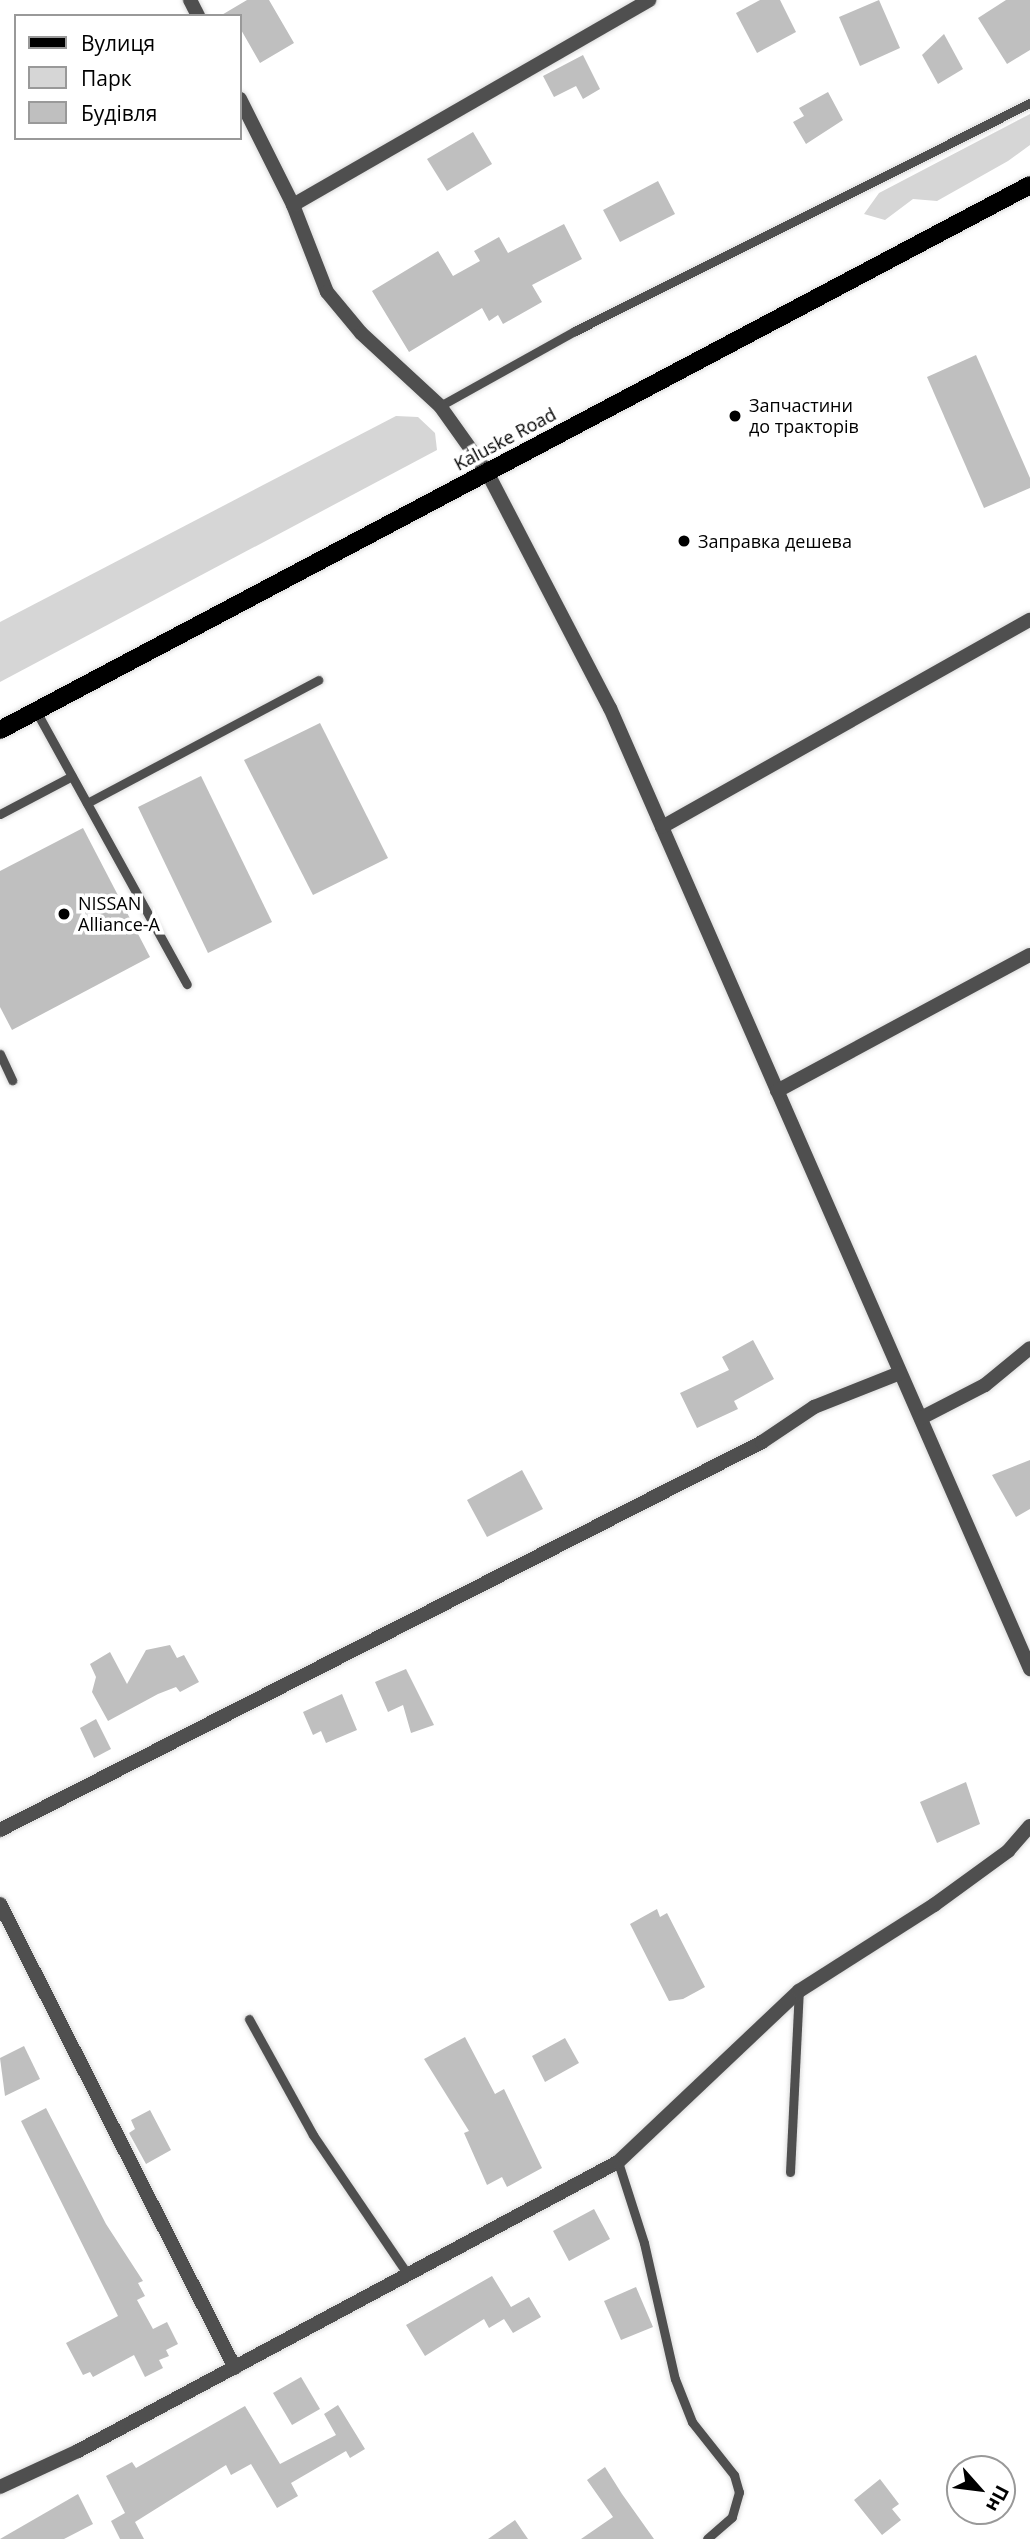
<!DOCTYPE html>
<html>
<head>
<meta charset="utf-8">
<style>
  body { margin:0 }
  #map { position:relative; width:1030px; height:2539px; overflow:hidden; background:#fff; font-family:"Open Sans",sans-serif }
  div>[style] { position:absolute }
  .green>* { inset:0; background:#d6d6d6 }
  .building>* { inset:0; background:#bfbfbf }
  .roads { filter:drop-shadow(0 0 2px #dbdbdb) drop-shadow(0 0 2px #dbdbdb) }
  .service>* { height:9px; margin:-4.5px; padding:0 4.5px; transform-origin:4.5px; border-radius:4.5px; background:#4f4f4f }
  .minor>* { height:14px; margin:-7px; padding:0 7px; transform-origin:7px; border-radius:7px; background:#4f4f4f }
  .primary>* { height:18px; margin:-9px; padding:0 9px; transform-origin:9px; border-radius:9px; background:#000 }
  .dots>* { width:19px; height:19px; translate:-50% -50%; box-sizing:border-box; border:4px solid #fff; border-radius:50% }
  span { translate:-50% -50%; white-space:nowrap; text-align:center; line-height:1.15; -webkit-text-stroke:7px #fff; paint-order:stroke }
  .poi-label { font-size:18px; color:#000 }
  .left { translate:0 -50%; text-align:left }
  .street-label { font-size:18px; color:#000 }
  .legend { position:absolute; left:14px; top:14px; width:228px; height:126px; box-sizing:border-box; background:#fff; border:2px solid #999; margin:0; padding:9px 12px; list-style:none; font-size:21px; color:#000 }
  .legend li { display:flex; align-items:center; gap:14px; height:35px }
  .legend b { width:35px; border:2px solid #999 }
  .north { position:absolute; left:946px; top:2455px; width:70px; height:70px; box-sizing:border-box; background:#fff; border:2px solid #999; border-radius:50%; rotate:118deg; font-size:19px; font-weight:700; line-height:28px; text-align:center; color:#000 }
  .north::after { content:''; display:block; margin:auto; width:24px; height:32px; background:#000; clip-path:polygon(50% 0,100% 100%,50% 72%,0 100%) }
</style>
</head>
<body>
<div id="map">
  <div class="green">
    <i style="clip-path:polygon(1030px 114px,1030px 145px,1008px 161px,937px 201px,913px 199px,885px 220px,864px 214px,879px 193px)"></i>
    <i style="clip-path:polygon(396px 416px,418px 417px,435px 433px,437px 450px,0 682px,0 622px)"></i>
  </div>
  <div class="building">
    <i style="clip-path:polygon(247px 0,269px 0,294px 43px,260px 63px,240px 28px,240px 16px,220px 16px)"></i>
    <i style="clip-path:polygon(760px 0,780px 0,796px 32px,757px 53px,736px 13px)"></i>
    <i style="clip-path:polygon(879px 0,900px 48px,860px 66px,839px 17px)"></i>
    <i style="clip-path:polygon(1006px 0,1030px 0,1030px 50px,1007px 64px,978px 18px)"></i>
    <i style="clip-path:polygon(944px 34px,963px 69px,938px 84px,922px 55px)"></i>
    <i style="clip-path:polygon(583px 55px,600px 89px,583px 99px,576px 86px,554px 97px,543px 76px)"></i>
    <i style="clip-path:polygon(828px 92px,843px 120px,806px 144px,793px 122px,804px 116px,799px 108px)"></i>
    <i style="clip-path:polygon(473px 132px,492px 164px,447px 191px,427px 159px)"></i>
    <i style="clip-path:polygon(658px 181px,675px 214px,620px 242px,603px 210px)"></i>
    <i style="clip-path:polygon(564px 224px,582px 259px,532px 285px,542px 302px,503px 324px,498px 315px,489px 321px,482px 308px,409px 352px,372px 291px,438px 251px,453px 276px,480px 261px,474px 251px,499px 237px,508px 253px)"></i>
    <i style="clip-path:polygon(976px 355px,1030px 478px,1030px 488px,984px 508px,927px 377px)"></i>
    <i style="clip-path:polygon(320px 723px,388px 858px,313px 895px,244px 760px)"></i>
    <i style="clip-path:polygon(201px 776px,272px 922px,208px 953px,138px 807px)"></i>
    <i style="clip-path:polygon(83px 828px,150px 957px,12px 1030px,0 1007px,0 871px)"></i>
    <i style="clip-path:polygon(753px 1340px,774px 1379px,734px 1401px,738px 1409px,697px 1428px,680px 1393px,729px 1370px,722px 1357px)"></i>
    <i style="clip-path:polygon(1030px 1460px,1030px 1509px,1016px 1517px,992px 1475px)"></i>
    <i style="clip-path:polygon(522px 1470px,543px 1509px,487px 1537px,467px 1500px)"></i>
    <i style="clip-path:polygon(170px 1645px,177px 1658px,184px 1655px,199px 1682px,180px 1692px,176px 1687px,158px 1694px,108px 1721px,92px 1692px,96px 1677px,90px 1664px,110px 1652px,127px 1684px,146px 1650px)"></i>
    <i style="clip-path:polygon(406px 1669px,434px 1725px,411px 1733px,403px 1705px,388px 1712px,375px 1682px)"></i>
    <i style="clip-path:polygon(342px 1694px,357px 1730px,326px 1743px,321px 1731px,313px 1735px,303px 1712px)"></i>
    <i style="clip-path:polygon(96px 1719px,111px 1749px,94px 1758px,80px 1728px)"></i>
    <i style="clip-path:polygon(966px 1782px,980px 1824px,937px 1843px,920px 1802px)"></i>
    <i style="clip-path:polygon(657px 1909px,660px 1917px,667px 1913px,705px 1987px,683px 1999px,669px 2001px,630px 1924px)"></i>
    <i style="clip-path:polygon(465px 2037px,495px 2094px,504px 2089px,542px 2168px,507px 2187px,502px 2177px,487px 2185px,464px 2133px,469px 2131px,424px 2059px)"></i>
    <i style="clip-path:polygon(565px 2038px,579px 2063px,545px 2082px,532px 2056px)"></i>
    <i style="clip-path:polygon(24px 2046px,40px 2079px,5px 2096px,0 2058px)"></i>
    <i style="clip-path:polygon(46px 2108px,106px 2224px,143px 2281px,138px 2283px,145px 2296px,137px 2300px,153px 2329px,167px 2322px,178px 2344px,166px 2350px,169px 2356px,159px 2360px,163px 2368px,145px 2377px,134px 2355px,93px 2377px,90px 2372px,83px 2375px,66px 2343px,118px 2316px,21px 2121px)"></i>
    <i style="clip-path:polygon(150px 2110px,171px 2150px,146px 2164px,129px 2133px,135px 2129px,131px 2120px)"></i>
    <i style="clip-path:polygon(594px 2209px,610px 2239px,569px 2261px,553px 2231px)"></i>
    <i style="clip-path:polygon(492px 2276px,511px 2307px,529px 2297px,541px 2317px,513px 2333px,504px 2319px,489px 2328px,484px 2319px,425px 2356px,406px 2325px)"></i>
    <i style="clip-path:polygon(636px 2287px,653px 2327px,621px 2340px,604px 2301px)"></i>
    <i style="clip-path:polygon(301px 2377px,320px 2409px,292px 2425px,273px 2393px)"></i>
    <i style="clip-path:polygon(338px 2405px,365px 2449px,350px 2458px,346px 2451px,291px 2483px,298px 2496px,277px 2508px,251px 2464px,231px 2475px,226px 2465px,135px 2522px,144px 2539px,120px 2539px,111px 2521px,125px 2513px,106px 2476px,132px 2462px,136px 2468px,245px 2406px,280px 2464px,336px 2435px,324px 2414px)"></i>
    <i style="clip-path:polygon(605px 2467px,622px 2494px,654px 2539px,581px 2539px,613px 2517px,587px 2480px)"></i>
    <i style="clip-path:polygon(880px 2479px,899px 2504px,892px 2509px,901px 2520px,882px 2535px,854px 2500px)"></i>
    <i style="clip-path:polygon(78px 2494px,93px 2524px,64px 2539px,0 2539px)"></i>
    <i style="clip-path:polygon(515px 2520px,528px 2539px,488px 2539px)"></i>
  </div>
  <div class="roads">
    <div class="service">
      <i style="left:440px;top:406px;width:154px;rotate:-29.1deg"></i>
      <i style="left:575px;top:331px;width:509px;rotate:-26.62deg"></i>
      <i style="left:36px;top:711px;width:312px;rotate:61.1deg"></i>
      <i style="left:87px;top:803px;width:262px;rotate:-28deg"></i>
      <i style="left:0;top:814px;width:81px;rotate:-27.8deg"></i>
      <i style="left:0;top:1054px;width:29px;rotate:65deg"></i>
      <i style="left:249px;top:2019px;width:132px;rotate:61.1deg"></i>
      <i style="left:313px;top:2135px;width:169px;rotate:55.8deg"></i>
      <i style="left:618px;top:2162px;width:85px;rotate:72.2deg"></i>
      <i style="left:644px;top:2243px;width:139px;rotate:77.2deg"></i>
      <i style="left:675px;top:2379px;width:46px;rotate:68.4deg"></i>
      <i style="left:692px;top:2422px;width:68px;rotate:51.6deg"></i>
      <i style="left:734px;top:2475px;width:18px;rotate:74deg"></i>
      <i style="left:739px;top:2492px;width:26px;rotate:106deg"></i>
      <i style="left:732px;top:2517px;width:33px;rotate:139deg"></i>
      <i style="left:790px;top:2172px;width:181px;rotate:-87.2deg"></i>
    </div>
    <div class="minor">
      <i style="left:190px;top:0;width:18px;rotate:63deg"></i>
      <i style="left:240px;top:99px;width:119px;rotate:63.4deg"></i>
      <i style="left:293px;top:205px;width:93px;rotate:68.7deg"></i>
      <i style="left:327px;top:292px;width:53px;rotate:50.3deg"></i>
      <i style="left:361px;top:333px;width:108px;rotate:42.7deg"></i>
      <i style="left:440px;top:406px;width:81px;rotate:54.5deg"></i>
      <i style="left:487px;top:472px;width:266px;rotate:62.5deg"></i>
      <i style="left:610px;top:708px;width:1049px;rotate:66.39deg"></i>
      <i style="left:293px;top:205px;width:411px;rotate:-29.9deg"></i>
      <i style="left:662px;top:827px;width:422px;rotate:-29.4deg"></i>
      <i style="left:777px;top:1091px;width:287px;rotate:-28.3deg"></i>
      <i style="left:921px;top:1418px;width:72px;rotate:-27.3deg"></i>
      <i style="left:985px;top:1385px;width:58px;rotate:-39.4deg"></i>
      <i style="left:0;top:1830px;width:855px;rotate:-26.98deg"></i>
      <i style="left:762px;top:1442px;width:63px;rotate:-33.9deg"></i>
      <i style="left:814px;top:1407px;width:92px;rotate:-21.6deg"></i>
      <i style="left:0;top:1904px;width:520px;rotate:63.14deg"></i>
      <i style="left:0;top:2487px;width:86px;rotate:-24.8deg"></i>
      <i style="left:78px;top:2451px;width:612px;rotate:-28.16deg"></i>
      <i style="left:618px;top:2162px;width:249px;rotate:-43.4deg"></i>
      <i style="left:799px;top:1991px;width:160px;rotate:-32.5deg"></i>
      <i style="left:934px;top:1905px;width:92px;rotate:-36.1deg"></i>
      <i style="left:1008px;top:1851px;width:33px;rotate:-49deg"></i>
    </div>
    <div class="primary">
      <i style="left:0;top:730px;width:1165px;rotate:-27.88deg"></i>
    </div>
  </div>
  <div class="dots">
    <i style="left:735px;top:416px;background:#000"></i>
    <i style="left:684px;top:541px;background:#000"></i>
    <i style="left:64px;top:914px;background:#000"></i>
  </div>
  <div class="poi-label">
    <span class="left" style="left:749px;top:416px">Запчастини<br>до тракторів</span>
    <span class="left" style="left:698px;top:541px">Заправка дешева</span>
    <span class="left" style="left:78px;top:914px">NISSAN<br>Alliance-A</span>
  </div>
  <div class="street-label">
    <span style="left:505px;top:439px;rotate:-28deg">Kaluske Road</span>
  </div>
  <ul class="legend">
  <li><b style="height:9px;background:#000"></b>Вулиця</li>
  <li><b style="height:19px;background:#d6d6d6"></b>Парк</li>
  <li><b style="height:19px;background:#bfbfbf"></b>Будівля</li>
  </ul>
  <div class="north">Пн</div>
</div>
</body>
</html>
